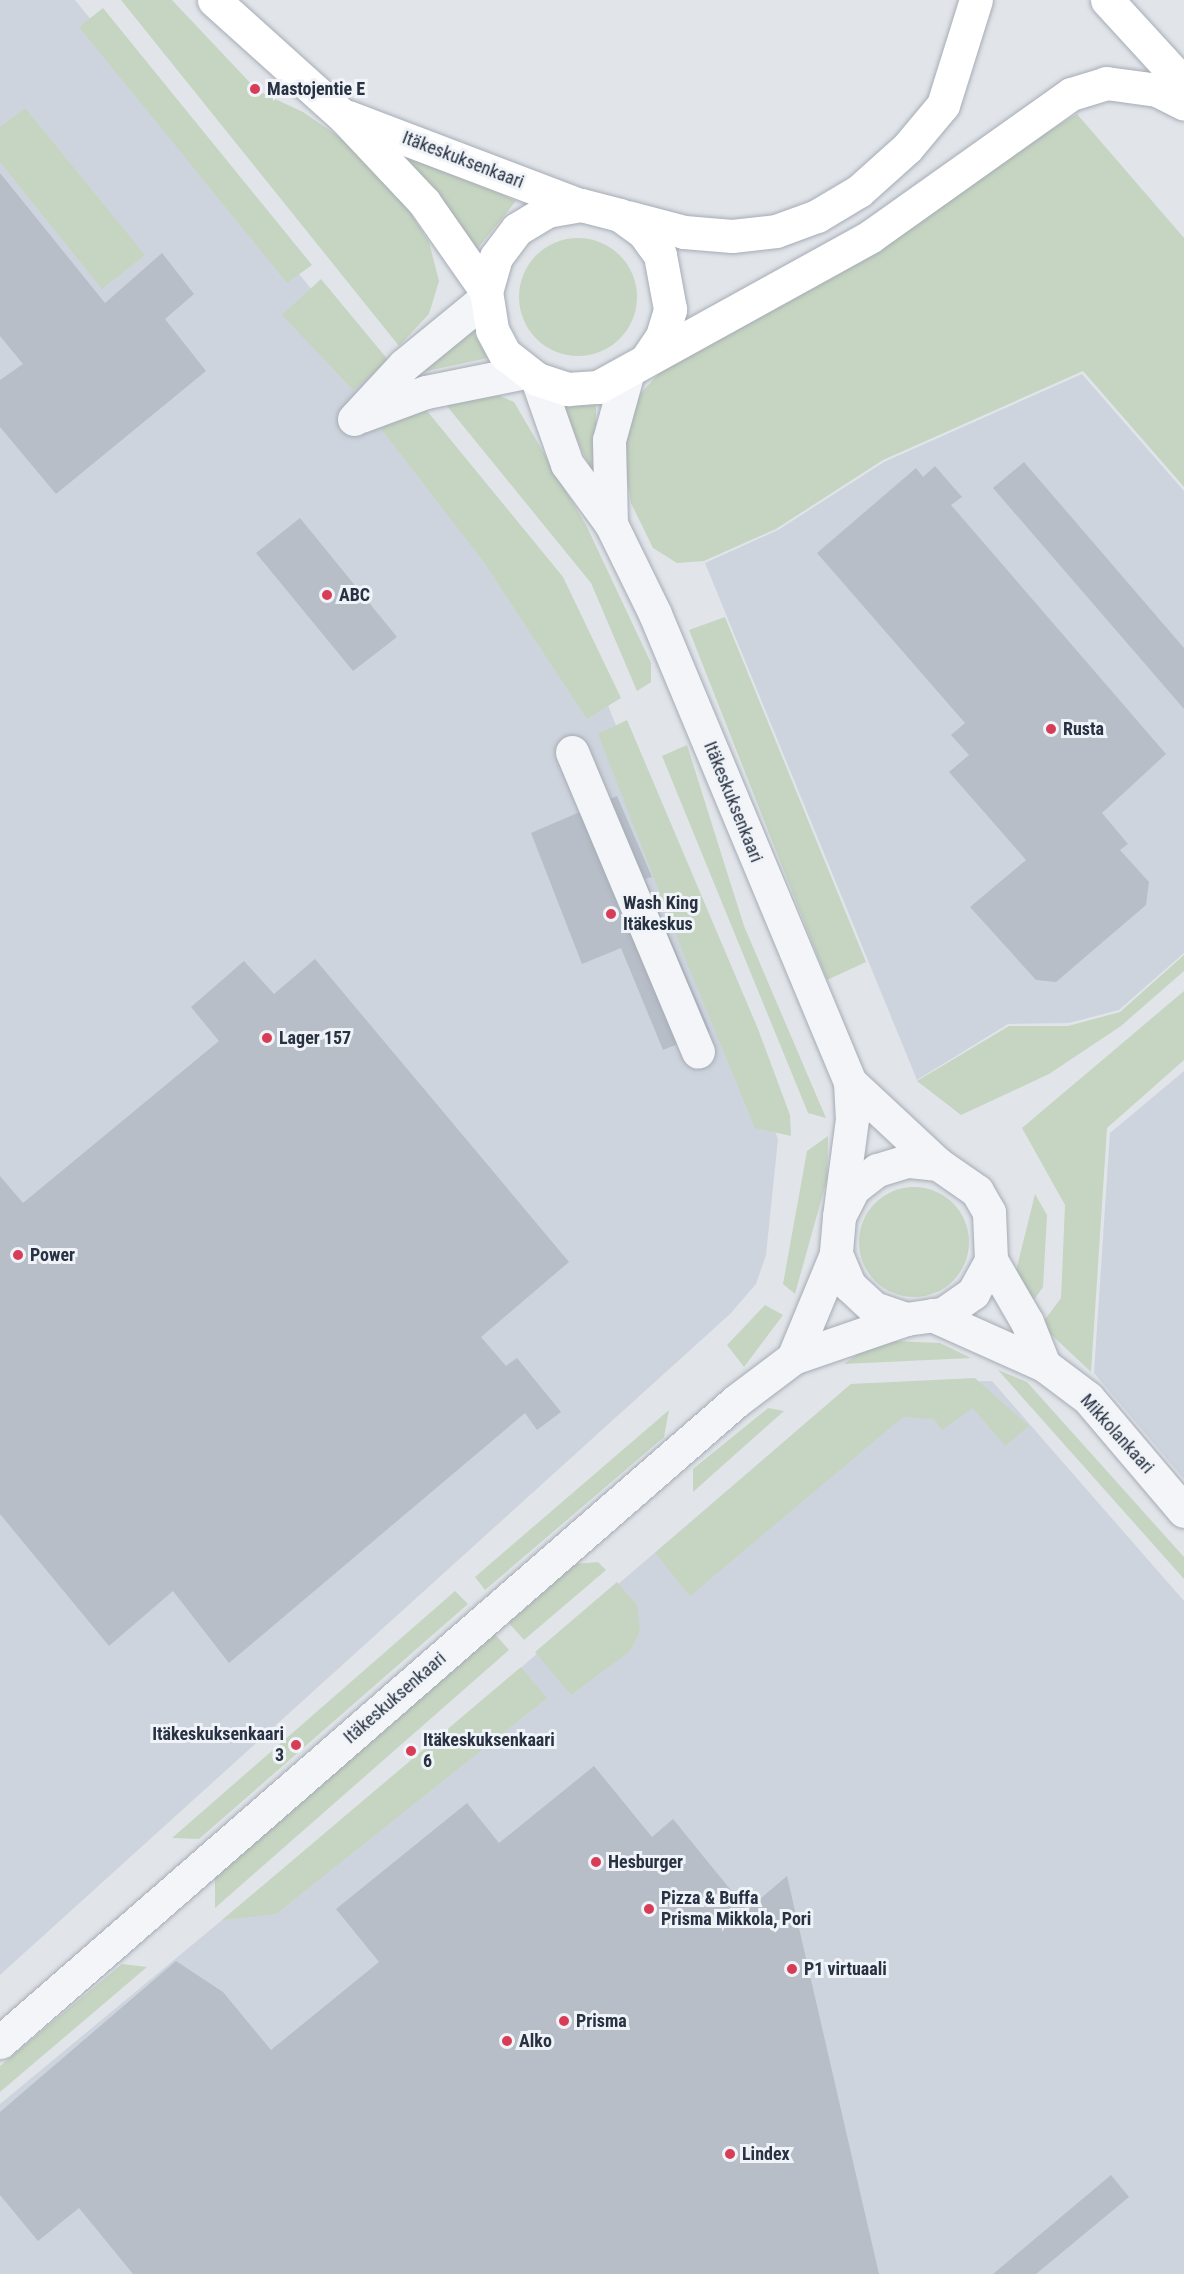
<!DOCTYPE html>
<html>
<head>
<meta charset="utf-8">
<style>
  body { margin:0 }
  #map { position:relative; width:1184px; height:2274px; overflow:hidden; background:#e1e5ea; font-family:"Roboto Condensed",sans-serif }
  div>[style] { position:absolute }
  .built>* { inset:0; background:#ced4dd }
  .green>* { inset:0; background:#c6d5c1 }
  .round { border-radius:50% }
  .building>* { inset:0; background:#b7bec8 }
  .roads { filter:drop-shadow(0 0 2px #a6acb5) drop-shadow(0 0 2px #a6acb5) }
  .minor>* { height:33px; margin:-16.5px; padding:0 16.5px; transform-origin:16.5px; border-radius:16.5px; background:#f4f5f8 }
  .major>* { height:33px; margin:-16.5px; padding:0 16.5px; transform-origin:16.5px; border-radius:16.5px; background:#fff }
  .dots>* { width:16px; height:16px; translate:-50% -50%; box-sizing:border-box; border:3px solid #f0f4f8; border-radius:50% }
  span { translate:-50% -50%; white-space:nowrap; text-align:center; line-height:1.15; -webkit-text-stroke:6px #f0f4f8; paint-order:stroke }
  .poi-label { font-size:18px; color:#283243; font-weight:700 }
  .left { translate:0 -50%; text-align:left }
  .right { translate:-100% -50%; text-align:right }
  .street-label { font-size:18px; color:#283243 }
</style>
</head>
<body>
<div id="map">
  <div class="built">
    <i style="clip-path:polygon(0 0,75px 0,479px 494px,575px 621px,778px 1139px,766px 1255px,756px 1284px,730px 1314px,0 1975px)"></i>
    <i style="clip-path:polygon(1082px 374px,1184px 491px,1184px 953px,1119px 1010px,1069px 1023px,1008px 1024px,917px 1080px,705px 563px,778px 530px,884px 462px)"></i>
    <i style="clip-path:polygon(1184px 1071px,1184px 1479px,1094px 1373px,1110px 1133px)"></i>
    <i style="clip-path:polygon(992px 1381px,1184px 1601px,1184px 2274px,0 2274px,0 2104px,360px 1806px,851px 1384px)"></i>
  </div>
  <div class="green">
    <i style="clip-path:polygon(121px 0,172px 0,258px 91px,303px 112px,364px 154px,399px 195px,429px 242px,439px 281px,429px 314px,399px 346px)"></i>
    <i style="clip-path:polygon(103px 8px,312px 265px,287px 283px,79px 27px)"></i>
    <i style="clip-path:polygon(25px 108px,145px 255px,102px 289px,0 162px,0 127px)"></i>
    <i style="clip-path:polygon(1077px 114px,1184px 238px,1184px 487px,1083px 371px,883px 460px,776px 529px,704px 561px,677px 563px,653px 548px,631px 503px,622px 446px,633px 402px,663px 369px)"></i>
    <i style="clip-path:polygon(400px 150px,516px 201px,477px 249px)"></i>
    <i class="round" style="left:519px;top:238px;width:118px;height:118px"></i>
    <i style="clip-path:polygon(321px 279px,389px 361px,353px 390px,282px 315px)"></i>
    <i style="clip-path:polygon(468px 323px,488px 358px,427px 371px,422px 366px)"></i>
    <i style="clip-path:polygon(486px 390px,514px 402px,587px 527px,651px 663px,651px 682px,637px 691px,591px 583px,442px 400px)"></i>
    <i style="clip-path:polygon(559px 402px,596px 402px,596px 480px)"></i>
    <i style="clip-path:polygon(423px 406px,563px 577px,621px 698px,587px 719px,483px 561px,379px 426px)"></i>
    <i style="clip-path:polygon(725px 617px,866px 962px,827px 980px,689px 630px)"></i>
    <i style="clip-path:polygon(627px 720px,758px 1029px,790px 1115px,791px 1136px,755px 1128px,685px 958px,598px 734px)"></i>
    <i style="clip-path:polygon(687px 745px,744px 926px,826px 1118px,808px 1113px,662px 756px)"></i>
    <i style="clip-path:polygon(1184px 955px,1184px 971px,1121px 1026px,1049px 1074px,961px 1115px,917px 1081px,1009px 1026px,1068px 1026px,1120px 1012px)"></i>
    <i style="clip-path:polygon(1184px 991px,1184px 1060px,1107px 1128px,1091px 1372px,1041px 1325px,1061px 1298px,1065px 1205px,1022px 1128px)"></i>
    <i style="clip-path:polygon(828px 1136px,827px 1179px,795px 1294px,783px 1284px,807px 1151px)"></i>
    <i class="round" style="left:859px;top:1187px;width:110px;height:110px"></i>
    <i style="clip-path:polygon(1035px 1194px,1047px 1215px,1043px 1287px,1033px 1301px,1016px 1271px)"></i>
    <i style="clip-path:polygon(765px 1305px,783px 1315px,744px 1367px,727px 1345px)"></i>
    <i style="clip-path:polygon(893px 1341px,940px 1343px,971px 1358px,844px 1364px,863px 1350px)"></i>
    <i style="clip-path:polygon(998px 1370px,1027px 1382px,1184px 1557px,1184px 1579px)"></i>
    <i style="clip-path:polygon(975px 1378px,1029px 1426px,1005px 1446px,973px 1408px,942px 1430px,934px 1419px,903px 1417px,690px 1596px,655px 1553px,851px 1384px)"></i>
    <i style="clip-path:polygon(768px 1408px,784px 1411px,693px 1492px,693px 1469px)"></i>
    <i style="clip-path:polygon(669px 1410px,664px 1437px,485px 1590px,475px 1577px)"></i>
    <i style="clip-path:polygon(598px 1562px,606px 1570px,524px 1640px,509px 1623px,575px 1564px)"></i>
    <i style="clip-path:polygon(617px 1582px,637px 1605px,640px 1631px,630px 1651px,571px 1695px,535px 1652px)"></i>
    <i style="clip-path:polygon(455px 1591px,468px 1604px,199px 1839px,172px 1838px)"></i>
    <i style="clip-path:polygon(494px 1633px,509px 1650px,215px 1908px,215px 1876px)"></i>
    <i style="clip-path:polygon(521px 1667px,547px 1698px,276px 1914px,222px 1920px)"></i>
    <i style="clip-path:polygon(122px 1964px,147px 1967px,0 2092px,0 2066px)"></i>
  </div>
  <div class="building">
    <i style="clip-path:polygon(0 173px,105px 303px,162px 253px,194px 294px,165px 319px,206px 371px,56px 494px,0 427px,0 380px,23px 364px,0 336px)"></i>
    <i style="clip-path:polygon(1024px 462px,1184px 648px,1184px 709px,993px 488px)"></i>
    <i style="clip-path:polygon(935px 466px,962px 497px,951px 505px,1166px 754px,1102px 813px,1128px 844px,1120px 850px,1149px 882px,1146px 905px,1056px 982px,1036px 980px,970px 907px,1026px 860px,949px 772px,969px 755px,951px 735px,965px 723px,817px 553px,916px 468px,923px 477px)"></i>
    <i style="clip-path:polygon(300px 518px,397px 637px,353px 671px,256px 553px)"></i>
    <i style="clip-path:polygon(617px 796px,652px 877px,645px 879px,710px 1031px,663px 1050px,621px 948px,582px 964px,531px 833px)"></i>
    <i style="clip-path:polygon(315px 959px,569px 1262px,481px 1337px,506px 1366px,517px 1358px,561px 1412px,537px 1430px,525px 1413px,229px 1663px,173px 1591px,109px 1646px,0 1514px,0 1176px,23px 1203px,219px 1041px,191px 1007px,244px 961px,274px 994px)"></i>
    <i style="clip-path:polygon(594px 1766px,652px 1837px,673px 1819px,747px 1910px,787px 1876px,879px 2274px,133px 2274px,79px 2208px,38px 2241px,0 2195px,0 2112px,176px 1961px,223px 1992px,271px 2050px,379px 1962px,336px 1909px,467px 1803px,499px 1843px)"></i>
    <i style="clip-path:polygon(1111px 2175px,1129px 2197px,1036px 2274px,993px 2274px)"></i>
  </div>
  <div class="roads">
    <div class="minor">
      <i style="left:537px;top:379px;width:90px;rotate:70.6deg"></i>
      <i style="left:567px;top:464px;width:74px;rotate:53.7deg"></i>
      <i style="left:611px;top:524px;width:100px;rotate:63.9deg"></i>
      <i style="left:655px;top:614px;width:507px;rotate:67.38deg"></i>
      <i style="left:850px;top:1082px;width:37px;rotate:87deg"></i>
      <i style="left:852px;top:1119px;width:99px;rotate:97.6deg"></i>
      <i style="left:839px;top:1217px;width:37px;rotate:95deg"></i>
      <i style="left:836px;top:1254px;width:34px;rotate:67deg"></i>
      <i style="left:849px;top:1285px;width:34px;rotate:43deg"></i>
      <i style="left:874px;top:1308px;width:34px;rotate:19deg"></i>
      <i style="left:906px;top:1319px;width:37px;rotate:-8deg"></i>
      <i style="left:943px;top:1314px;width:37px;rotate:-35deg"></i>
      <i style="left:973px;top:1293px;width:38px;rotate:-61deg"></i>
      <i style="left:991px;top:1260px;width:48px;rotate:-92.4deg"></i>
      <i style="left:989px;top:1212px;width:24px;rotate:-120deg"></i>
      <i style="left:977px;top:1191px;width:47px;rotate:-145.3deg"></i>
      <i style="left:938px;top:1164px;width:31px;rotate:-174deg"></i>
      <i style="left:907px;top:1161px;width:31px;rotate:163deg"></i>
      <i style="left:877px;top:1170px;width:31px;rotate:142deg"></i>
      <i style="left:853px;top:1189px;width:31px;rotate:117deg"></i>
      <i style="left:361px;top:416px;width:69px;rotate:-20.3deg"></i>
      <i style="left:426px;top:392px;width:101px;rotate:-11.4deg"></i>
      <i style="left:354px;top:419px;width:74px;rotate:-47.2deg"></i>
      <i style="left:404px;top:365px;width:106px;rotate:-39.3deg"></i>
      <i style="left:611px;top:524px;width:84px;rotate:-91.4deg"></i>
      <i style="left:609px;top:440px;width:67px;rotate:-74.5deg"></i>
      <i style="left:572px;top:752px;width:325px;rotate:67.2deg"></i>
      <i style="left:850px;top:1082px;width:120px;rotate:43deg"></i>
      <i style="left:991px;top:1260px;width:72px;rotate:59.9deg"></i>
      <i style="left:1027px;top:1322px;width:46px;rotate:68.4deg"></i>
      <i style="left:932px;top:1315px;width:123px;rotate:24.1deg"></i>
      <i style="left:1044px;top:1365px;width:55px;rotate:36.9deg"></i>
      <i style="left:1088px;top:1398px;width:148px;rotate:49.7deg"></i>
      <i style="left:793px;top:1358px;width:113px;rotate:-67.5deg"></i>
      <i style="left:0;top:2042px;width:976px;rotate:-41.05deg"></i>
      <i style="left:736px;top:1401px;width:71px;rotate:-37deg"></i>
      <i style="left:793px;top:1358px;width:120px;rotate:-19deg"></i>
    </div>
    <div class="major">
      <i style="left:214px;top:0;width:173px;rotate:42deg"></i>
      <i style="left:343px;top:116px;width:118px;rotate:46.7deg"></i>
      <i style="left:424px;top:202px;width:108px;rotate:55.1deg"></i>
      <i style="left:1107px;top:0;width:114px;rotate:47.5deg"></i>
      <i style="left:348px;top:117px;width:248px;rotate:20.8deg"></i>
      <i style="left:627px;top:217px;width:59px;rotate:14.7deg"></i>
      <i style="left:684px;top:232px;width:48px;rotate:4.8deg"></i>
      <i style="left:732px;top:236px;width:44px;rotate:-6.5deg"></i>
      <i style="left:776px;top:231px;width:44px;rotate:-20.1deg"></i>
      <i style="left:817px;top:216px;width:49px;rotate:-30.8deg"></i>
      <i style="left:859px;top:191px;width:64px;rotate:-41.9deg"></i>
      <i style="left:907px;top:148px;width:56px;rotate:-50.1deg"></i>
      <i style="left:943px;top:105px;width:110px;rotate:-72.6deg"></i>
      <i style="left:646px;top:360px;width:29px;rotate:-56deg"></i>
      <i style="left:662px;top:336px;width:28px;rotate:-73deg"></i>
      <i style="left:670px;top:309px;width:55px;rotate:-100.5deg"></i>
      <i style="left:660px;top:255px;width:29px;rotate:-126deg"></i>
      <i style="left:643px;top:232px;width:29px;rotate:-144deg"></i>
      <i style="left:620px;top:215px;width:40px;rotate:-165.6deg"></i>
      <i style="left:581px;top:205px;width:35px;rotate:170deg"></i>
      <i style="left:547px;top:211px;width:35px;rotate:149deg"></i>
      <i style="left:517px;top:229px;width:35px;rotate:127deg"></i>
      <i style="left:496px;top:257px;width:35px;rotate:106deg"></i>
      <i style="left:486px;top:291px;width:39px;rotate:81deg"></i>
      <i style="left:492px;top:330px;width:27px;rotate:62deg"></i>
      <i style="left:505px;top:354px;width:41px;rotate:38deg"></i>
      <i style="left:537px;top:379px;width:33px;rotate:18deg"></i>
      <i style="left:568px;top:389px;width:30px;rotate:-4deg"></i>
      <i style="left:598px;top:387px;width:312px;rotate:-28.9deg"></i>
      <i style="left:871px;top:236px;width:245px;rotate:-35.4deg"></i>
      <i style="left:1071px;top:94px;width:37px;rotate:-17deg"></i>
      <i style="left:1106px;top:83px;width:51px;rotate:7.8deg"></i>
      <i style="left:1157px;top:90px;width:30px;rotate:27deg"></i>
    </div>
  </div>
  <div class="dots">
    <i style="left:255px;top:89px;background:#d83d57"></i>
    <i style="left:327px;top:595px;background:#d83d57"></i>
    <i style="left:1051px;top:729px;background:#d83d57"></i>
    <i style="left:611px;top:914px;background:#d83d57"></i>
    <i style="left:267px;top:1038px;background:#d83d57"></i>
    <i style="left:18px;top:1255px;background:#d83d57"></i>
    <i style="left:296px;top:1745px;background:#d83d57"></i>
    <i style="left:411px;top:1751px;background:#d83d57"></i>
    <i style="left:596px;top:1862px;background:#d83d57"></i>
    <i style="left:649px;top:1909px;background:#d83d57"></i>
    <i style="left:792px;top:1969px;background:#d83d57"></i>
    <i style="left:564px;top:2021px;background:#d83d57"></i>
    <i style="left:507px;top:2041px;background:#d83d57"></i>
    <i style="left:730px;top:2154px;background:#d83d57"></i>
  </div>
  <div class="poi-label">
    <span class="left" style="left:267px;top:89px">Mastojentie E</span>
    <span class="left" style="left:339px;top:595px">ABC</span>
    <span class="left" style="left:1063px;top:729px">Rusta</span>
    <span class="left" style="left:623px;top:914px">Wash King<br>Itäkeskus</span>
    <span class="left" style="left:279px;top:1038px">Lager 157</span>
    <span class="left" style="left:30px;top:1255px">Power</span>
    <span class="right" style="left:284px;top:1745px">Itäkeskuksenkaari<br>3</span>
    <span class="left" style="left:423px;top:1751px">Itäkeskuksenkaari<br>6</span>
    <span class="left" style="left:608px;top:1862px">Hesburger</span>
    <span class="left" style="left:661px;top:1909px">Pizza &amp; Buffa<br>Prisma Mikkola, Pori</span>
    <span class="left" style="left:804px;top:1969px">P1 virtuaali</span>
    <span class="left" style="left:576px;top:2021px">Prisma</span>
    <span class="left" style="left:519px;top:2041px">Alko</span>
    <span class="left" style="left:742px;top:2154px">Lindex</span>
  </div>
  <div class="street-label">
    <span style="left:463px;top:160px;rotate:21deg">Itäkeskuksenkaari</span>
    <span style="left:733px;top:802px;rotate:68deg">Itäkeskuksenkaari</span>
    <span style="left:1117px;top:1434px;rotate:48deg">Mikkolankaari</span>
    <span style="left:395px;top:1698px;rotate:-41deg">Itäkeskuksenkaari</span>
  </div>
</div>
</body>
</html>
